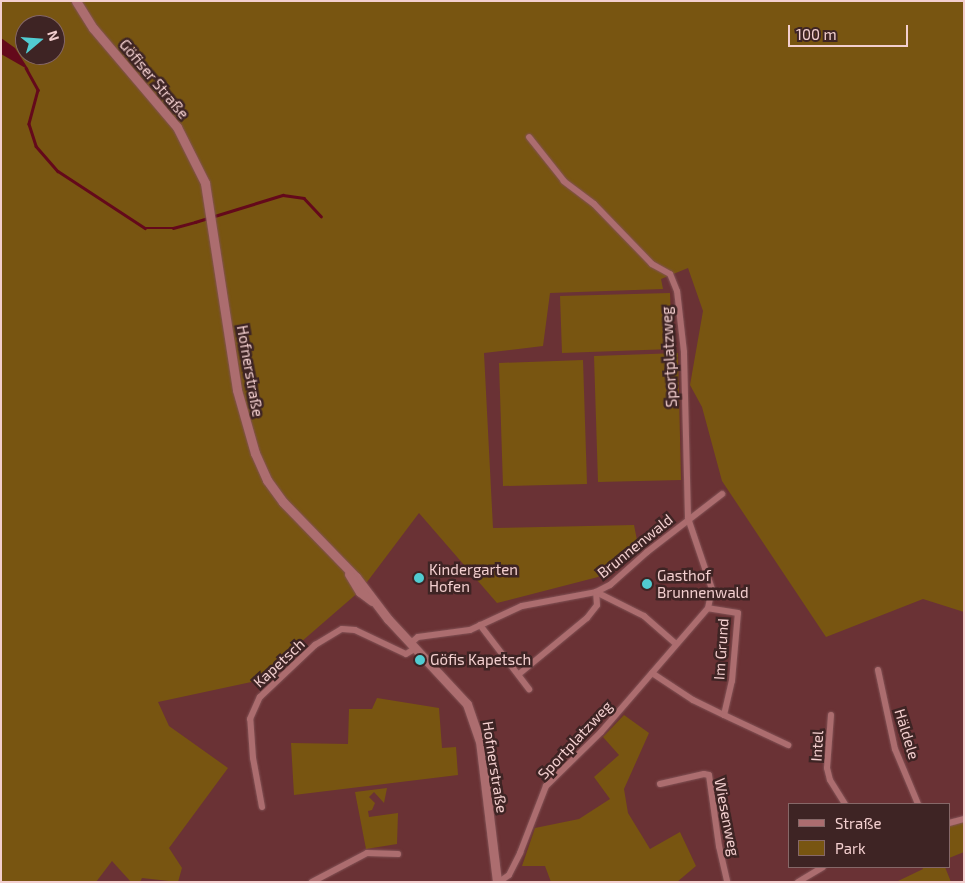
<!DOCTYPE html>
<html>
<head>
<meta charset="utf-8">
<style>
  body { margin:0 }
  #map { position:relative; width:965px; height:883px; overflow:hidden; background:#6a3235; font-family:"Exo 2",sans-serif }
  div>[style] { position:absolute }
  .green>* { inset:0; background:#785511 }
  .water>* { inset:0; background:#64091b }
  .stream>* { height:2.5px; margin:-1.25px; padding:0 1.25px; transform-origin:1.25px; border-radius:1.25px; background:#64091b }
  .roads { filter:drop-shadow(0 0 1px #825255) drop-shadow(0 0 1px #825255) }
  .street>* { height:6px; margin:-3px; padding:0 3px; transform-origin:3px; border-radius:3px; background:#ac6d6f }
  .secondary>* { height:9px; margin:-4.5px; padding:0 4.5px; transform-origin:4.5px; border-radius:4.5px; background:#ac6d6f }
  .dots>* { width:14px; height:14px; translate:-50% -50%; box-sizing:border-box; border:2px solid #3e2424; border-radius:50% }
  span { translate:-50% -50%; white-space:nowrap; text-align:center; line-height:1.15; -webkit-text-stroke:5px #3e2424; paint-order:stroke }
  .street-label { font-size:15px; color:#f3cfcf }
  .poi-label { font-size:15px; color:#f3cfcf }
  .left { translate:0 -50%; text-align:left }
  .frame { position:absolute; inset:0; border:2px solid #f3cfcf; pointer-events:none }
  .legend { position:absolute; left:788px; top:803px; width:162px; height:65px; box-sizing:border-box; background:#3e2424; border:1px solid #866868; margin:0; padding:6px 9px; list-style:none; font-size:15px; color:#f3cfcf }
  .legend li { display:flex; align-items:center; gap:10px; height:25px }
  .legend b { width:25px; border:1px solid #866868 }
  .north { position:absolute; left:15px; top:15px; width:50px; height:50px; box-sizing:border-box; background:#3e2424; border:1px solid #866868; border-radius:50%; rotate:72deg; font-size:14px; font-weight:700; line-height:20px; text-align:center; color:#f3cfcf }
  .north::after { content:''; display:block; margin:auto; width:18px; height:22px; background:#51ccd1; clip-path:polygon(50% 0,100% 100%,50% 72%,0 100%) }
  .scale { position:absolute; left:788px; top:25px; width:120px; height:22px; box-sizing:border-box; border:2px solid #f3cfcf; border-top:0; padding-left:6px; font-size:15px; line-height:18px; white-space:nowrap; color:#f3cfcf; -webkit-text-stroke:4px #3e2424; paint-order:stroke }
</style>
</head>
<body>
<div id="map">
  <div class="green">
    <i style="clip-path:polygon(evenodd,1px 1px,964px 1px,964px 612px,923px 599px,826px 637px,722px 481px,702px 407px,690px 385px,703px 311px,688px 268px,661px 279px,663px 289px,550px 293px,543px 346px,484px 353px,493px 528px,634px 525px,638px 545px,598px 577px,497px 603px,419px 513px,361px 590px,256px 681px,158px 702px,169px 726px,228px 768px,169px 848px,182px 868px,178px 882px,142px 878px,140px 882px,131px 882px,112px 861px,96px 882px,1px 882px,1px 1px,25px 25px,55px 25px,55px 55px,25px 55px,25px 25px)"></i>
    <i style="clip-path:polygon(670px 293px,672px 349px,562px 353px,560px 296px)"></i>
    <i style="clip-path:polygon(678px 353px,681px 480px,598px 482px,594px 356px)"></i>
    <i style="clip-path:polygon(583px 360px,587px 484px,503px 486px,499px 363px)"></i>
    <i style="clip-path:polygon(377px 698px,439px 708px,442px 748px,456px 747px,458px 775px,294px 795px,291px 743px,348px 744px,349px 709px,372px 709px)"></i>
    <i style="clip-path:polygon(624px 715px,649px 733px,624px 789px,628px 813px,650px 849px,680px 832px,696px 866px,677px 882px,551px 882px,545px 866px,522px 866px,535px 828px,579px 819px,610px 799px,594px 777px,619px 755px,603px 737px)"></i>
    <i style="clip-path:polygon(387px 788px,384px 803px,374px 792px,369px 797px,375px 803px,372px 810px,368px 811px,369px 817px,398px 813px,397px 844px,366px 849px,355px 792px)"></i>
    <i style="clip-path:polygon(964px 821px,964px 852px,949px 858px,949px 826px)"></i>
    <i style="clip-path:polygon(922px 867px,945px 867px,951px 882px,896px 882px,923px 869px)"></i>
  </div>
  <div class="water">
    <i style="clip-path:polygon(1px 38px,15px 48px,29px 70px,1px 54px)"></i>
  </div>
  <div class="stream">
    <i style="left:26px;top:68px;width:25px;rotate:61deg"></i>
    <i style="left:38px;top:90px;width:35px;rotate:105deg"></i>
    <i style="left:29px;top:124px;width:23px;rotate:72deg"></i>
    <i style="left:36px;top:146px;width:33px;rotate:49deg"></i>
    <i style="left:58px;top:171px;width:104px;rotate:33.2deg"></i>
    <i style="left:145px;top:228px;width:28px"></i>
    <i style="left:173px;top:228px;width:23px;rotate:-15deg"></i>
    <i style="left:195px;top:222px;width:92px;rotate:-17.1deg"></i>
    <i style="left:283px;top:195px;width:21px;rotate:8deg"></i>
    <i style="left:304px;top:198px;width:25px;rotate:47deg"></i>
  </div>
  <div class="roads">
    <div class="street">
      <i style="left:480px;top:625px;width:81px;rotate:52.6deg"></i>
      <i style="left:411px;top:643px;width:9px;rotate:-41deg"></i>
      <i style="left:418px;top:637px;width:52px;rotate:-7.7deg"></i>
      <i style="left:470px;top:630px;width:57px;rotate:-24.8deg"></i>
      <i style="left:522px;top:606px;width:75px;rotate:-10.7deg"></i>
      <i style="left:596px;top:592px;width:54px;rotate:26.6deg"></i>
      <i style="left:644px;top:616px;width:41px;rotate:41.1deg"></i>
      <i style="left:878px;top:670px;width:81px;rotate:77.9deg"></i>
      <i style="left:895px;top:749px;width:60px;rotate:67.3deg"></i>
      <i style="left:652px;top:673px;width:49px;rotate:33.4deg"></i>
      <i style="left:693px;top:700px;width:34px;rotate:26deg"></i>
      <i style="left:724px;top:715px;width:35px;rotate:-77deg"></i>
      <i style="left:732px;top:681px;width:68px;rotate:-85deg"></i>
      <i style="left:738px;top:613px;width:30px;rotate:-171deg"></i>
      <i style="left:519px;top:674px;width:88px;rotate:-39.5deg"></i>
      <i style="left:587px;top:618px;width:16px;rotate:-52deg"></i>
      <i style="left:597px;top:605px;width:13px;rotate:-94deg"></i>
      <i style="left:596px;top:592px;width:16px;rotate:-27deg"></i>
      <i style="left:610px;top:585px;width:50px;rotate:-41.7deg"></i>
      <i style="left:647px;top:552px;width:95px;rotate:-37.7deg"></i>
      <i style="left:724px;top:715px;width:71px;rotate:25.1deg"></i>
      <i style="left:831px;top:715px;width:53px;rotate:94.3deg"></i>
      <i style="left:827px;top:768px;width:12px;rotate:76deg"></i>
      <i style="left:830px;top:780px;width:28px;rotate:58deg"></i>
      <i style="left:660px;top:784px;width:45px;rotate:-12.8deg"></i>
      <i style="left:704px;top:774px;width:5px;rotate:11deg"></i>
      <i style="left:709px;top:775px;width:72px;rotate:82deg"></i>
      <i style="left:719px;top:846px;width:37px;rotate:77deg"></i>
      <i style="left:262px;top:807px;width:50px;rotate:-100.4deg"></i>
      <i style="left:253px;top:758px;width:39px;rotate:-94deg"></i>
      <i style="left:250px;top:719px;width:24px;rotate:-66deg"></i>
      <i style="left:260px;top:697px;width:76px;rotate:-43.4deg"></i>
      <i style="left:315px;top:645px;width:31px;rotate:-31deg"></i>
      <i style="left:342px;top:629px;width:13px;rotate:4deg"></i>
      <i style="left:355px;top:630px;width:56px;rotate:25.2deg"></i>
      <i style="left:406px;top:654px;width:12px;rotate:-31deg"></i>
      <i style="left:949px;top:823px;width:16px;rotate:-15deg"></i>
      <i style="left:312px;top:882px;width:62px;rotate:-27.8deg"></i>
      <i style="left:367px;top:853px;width:31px;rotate:2deg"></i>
      <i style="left:499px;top:882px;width:12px;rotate:-35deg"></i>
      <i style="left:509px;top:875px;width:25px;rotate:-63deg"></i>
      <i style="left:520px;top:853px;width:72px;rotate:-68.8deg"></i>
      <i style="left:546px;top:786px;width:77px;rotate:-44.5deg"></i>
      <i style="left:601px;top:732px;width:164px;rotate:-49.2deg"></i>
      <i style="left:708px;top:608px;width:19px;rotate:-78deg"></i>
      <i style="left:712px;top:589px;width:75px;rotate:-108.7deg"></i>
      <i style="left:688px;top:518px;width:166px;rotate:-91.4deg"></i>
      <i style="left:684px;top:352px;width:61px;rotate:-96.5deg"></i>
      <i style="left:677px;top:291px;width:18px;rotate:-112deg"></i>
      <i style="left:670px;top:274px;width:21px;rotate:-151deg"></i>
      <i style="left:652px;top:264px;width:83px;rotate:-134deg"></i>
      <i style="left:594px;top:204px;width:38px;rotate:-143deg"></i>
      <i style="left:564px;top:181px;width:56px;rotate:-128.5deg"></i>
      <i style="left:798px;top:882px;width:29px;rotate:-31deg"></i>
    </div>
    <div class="secondary">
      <i style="left:76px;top:1px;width:32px;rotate:58deg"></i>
      <i style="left:93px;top:28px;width:130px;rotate:49.7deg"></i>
      <i style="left:177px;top:127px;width:63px;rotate:63.4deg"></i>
      <i style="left:205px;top:183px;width:209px;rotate:81.2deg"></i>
      <i style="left:237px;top:390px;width:66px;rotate:74.1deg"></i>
      <i style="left:255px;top:453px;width:30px;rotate:66deg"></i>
      <i style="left:267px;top:480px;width:27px;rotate:54deg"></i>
      <i style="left:283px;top:502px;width:105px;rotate:45.8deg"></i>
      <i style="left:356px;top:577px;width:53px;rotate:52.7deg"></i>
      <i style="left:388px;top:619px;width:116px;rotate:47.1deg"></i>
      <i style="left:467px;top:704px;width:39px;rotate:71deg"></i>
      <i style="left:480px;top:741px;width:142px;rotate:83.1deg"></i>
      <i style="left:349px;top:574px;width:21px;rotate:59deg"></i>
      <i style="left:360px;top:592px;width:15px;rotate:37deg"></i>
    </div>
  </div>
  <div class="dots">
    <i style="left:419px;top:578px;background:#51ccd1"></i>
    <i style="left:647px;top:584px;background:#51ccd1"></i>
    <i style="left:420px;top:660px;background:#51ccd1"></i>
  </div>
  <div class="street-label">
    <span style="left:154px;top:79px;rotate:50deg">Göfiser Straße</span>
    <span style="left:669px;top:357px;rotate:-93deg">Sportplatzweg</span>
    <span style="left:250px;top:371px;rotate:80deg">Hofnerstraße</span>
    <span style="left:635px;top:546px;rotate:-39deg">Brunnenwald</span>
    <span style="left:721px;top:649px;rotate:-86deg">Im Grund</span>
    <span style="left:279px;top:663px;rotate:-43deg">Kapetsch</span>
    <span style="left:907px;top:734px;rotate:73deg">Häldele</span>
    <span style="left:575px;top:740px;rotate:-47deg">Sportplatzweg</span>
    <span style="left:817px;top:746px;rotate:-87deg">Intel</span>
    <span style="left:495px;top:767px;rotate:81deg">Hofnerstraße</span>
    <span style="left:727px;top:817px;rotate:79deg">Wiesenweg</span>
  </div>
  <div class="poi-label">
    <span class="left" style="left:429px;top:578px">Kindergarten<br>Hofen</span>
    <span class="left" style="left:657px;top:584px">Gasthof<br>Brunnenwald</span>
    <span class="left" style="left:430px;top:660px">Göfis Kapetsch</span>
  </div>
  <div class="frame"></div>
  <ul class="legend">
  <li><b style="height:6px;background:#ac6d6f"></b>Straße</li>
  <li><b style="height:14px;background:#785511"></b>Park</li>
  </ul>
  <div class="north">N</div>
  <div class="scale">100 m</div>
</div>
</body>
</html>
